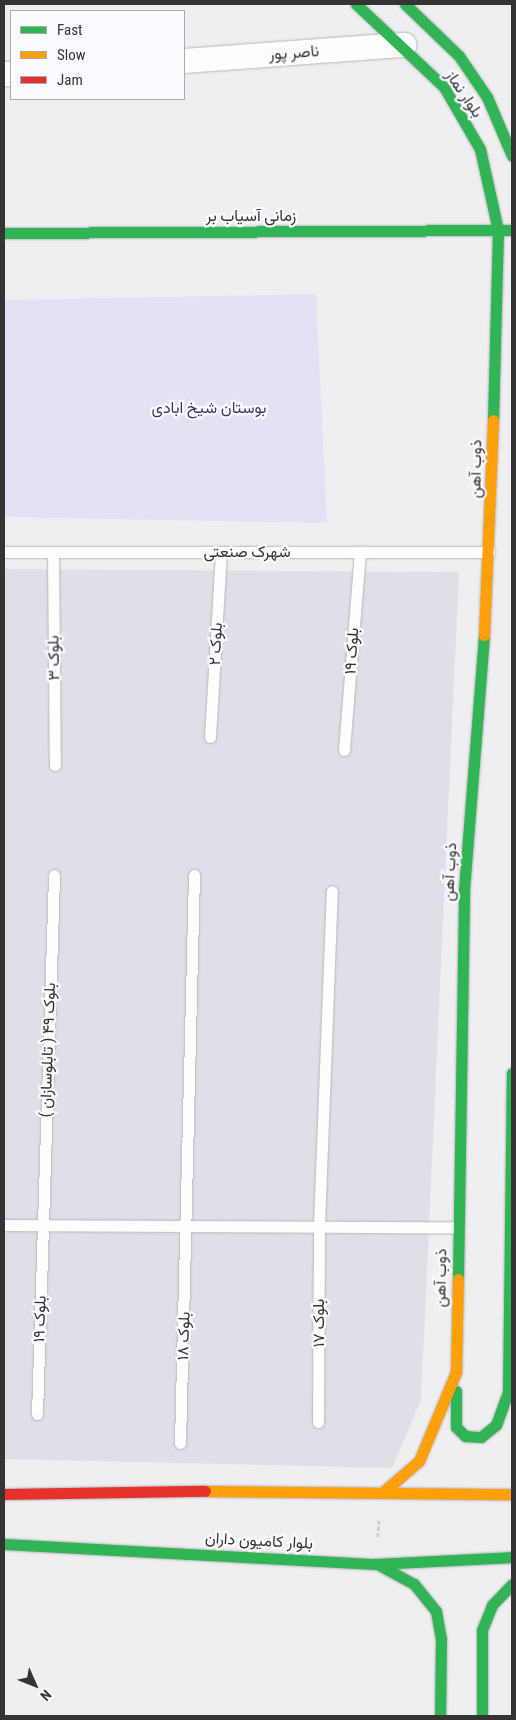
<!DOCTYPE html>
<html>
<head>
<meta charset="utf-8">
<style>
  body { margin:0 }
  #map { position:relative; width:516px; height:1720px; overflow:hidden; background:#efeff2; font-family:"Roboto Condensed",Vazirmatn,sans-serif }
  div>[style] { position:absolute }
  .built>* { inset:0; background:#dfdfe7 }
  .green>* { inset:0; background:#e3e2f5 }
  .path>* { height:3px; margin-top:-1.5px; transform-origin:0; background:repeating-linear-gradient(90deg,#cececf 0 4px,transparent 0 6.5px) }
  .roads { filter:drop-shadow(0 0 1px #b7b7b9) drop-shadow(0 0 1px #b7b7b9) }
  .lane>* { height:11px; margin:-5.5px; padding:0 5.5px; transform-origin:5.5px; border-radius:5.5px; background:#fdfdfd }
  .street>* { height:24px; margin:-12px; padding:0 12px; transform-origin:12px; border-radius:12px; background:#fdfdfd }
  .fast>* { height:11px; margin:-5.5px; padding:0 5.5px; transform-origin:5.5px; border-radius:5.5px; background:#30b455 }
  .slow>* { height:11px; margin:-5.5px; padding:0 5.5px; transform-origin:5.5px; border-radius:5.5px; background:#ff9f0a }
  .jam>* { height:11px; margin:-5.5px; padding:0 5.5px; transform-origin:5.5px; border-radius:5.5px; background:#e5322d }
  span { translate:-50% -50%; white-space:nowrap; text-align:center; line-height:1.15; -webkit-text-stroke:4.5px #fbfbff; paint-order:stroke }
  .street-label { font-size:16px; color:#343435 }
  .park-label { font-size:16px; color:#3e376a }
  .frame { position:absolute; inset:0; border:5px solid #343435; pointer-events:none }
  .legend { position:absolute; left:10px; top:10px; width:175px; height:90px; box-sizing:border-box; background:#fbfbff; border:1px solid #ababae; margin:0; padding:6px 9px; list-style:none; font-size:15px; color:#343435 }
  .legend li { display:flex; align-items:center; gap:10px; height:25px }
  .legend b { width:25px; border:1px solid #ababae }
  .north { position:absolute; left:10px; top:1660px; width:50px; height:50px; -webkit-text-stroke:4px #fbfbff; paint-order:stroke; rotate:134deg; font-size:14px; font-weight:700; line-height:20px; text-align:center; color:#343435 }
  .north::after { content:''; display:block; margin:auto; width:18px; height:22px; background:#343435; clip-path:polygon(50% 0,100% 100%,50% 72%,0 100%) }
</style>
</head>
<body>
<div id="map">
  <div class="built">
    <i style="clip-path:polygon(4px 569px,459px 572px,421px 1400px,392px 1468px,4px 1459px)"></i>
  </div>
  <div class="green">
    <i style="clip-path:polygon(316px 294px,327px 523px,4px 517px,4px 300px)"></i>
  </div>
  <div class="path">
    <i style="left:378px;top:1537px;width:18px;rotate:-87deg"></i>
  </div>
  <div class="roads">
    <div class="lane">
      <i style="left:4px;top:552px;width:485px"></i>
      <i style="left:53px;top:552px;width:213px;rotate:89.5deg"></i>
      <i style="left:210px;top:737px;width:185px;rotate:-86.6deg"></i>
      <i style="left:344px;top:750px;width:199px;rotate:-85.4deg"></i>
      <i style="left:4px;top:1225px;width:454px;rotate:0.3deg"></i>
      <i style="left:37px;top:1414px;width:539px;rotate:-88.19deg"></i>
      <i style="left:318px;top:1422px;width:197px;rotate:-89.7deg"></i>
      <i style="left:319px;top:1225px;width:334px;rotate:-87.8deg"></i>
      <i style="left:180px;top:1443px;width:568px;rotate:-88.59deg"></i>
    </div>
    <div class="street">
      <i style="left:184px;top:61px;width:221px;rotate:-4.2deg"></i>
      <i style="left:4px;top:74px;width:7px"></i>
    </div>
    <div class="fast">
      <i style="left:356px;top:4px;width:121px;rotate:43.3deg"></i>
      <i style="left:444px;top:87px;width:72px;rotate:59.9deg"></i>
      <i style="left:480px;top:149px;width:83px;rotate:77.5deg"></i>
      <i style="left:498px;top:230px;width:190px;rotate:91.5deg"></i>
      <i style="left:405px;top:4px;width:75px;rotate:43.9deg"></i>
      <i style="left:459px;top:56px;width:50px;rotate:55.7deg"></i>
      <i style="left:487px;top:97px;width:64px;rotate:67deg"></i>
      <i style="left:4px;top:233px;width:508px;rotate:-0.34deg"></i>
      <i style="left:458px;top:1279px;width:389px;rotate:-89.1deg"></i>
      <i style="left:464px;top:890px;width:256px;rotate:-85.5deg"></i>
      <i style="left:456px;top:1391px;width:36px;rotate:90deg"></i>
      <i style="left:456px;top:1427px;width:13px;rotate:45deg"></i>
      <i style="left:465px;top:1436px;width:16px;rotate:4deg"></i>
      <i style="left:481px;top:1437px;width:19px;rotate:-39deg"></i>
      <i style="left:496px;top:1425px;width:35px;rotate:-70deg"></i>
      <i style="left:508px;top:1392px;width:319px;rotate:-89.3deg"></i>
      <i style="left:4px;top:1544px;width:372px;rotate:3.1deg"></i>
      <i style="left:375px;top:1564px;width:137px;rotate:-2.9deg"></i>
      <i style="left:377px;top:1564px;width:42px;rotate:28.4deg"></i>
      <i style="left:414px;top:1584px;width:35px;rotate:51deg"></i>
      <i style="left:436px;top:1611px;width:27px;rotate:80deg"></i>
      <i style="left:441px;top:1638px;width:78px;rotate:90.7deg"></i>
      <i style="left:482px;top:1716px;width:86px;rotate:-90deg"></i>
      <i style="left:482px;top:1630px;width:27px;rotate:-68deg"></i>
      <i style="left:492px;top:1605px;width:29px;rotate:-46deg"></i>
    </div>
    <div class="slow">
      <i style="left:484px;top:635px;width:215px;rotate:-87.6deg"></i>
      <i style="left:205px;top:1491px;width:307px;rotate:0.6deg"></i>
      <i style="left:382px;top:1493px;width:49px;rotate:-40.9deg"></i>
      <i style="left:419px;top:1461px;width:96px;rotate:-67.4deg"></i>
      <i style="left:456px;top:1372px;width:93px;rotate:-88.8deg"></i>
    </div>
    <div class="jam">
      <i style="left:4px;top:1494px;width:201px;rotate:-0.9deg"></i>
    </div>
  </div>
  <div class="street-label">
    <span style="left:294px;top:53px;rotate:-4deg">ناصر پور</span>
    <span style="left:464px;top:94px;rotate:56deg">بلوار نماز</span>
    <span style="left:251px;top:216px">زمانی آسیاب بر</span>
    <span style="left:476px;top:469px;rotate:-89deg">ذوب آهن</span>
    <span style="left:247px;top:552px">شهرک صنعتی</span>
    <span style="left:216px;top:644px;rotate:-87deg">بلوک ۲</span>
    <span style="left:352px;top:651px;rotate:-86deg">بلوک ۱۹</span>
    <span style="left:54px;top:658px;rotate:-91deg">بلوک ۳</span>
    <span style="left:450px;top:872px;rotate:-87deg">ذوب آهن</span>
    <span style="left:48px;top:1050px;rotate:-88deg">بلوک ۴۹ ( تابلوسازان )</span>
    <span style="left:441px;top:1278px;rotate:-89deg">ذوب آهن</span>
    <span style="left:40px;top:1319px;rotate:-88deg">بلوک ۱۹</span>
    <span style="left:319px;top:1323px;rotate:-90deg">بلوک ۱۷</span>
    <span style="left:184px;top:1336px;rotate:-88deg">بلوک ۱۸</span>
    <span style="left:259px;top:1541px;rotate:3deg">بلوار کامیون داران</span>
  </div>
  <div class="park-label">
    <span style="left:209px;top:408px">بوستان شیخ ابادی</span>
  </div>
  <div class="frame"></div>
  <ul class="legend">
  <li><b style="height:6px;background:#30b455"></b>Fast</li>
  <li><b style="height:6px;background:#ff9f0a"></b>Slow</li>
  <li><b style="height:6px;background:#e5322d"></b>Jam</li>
  </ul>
  <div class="north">N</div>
</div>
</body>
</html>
